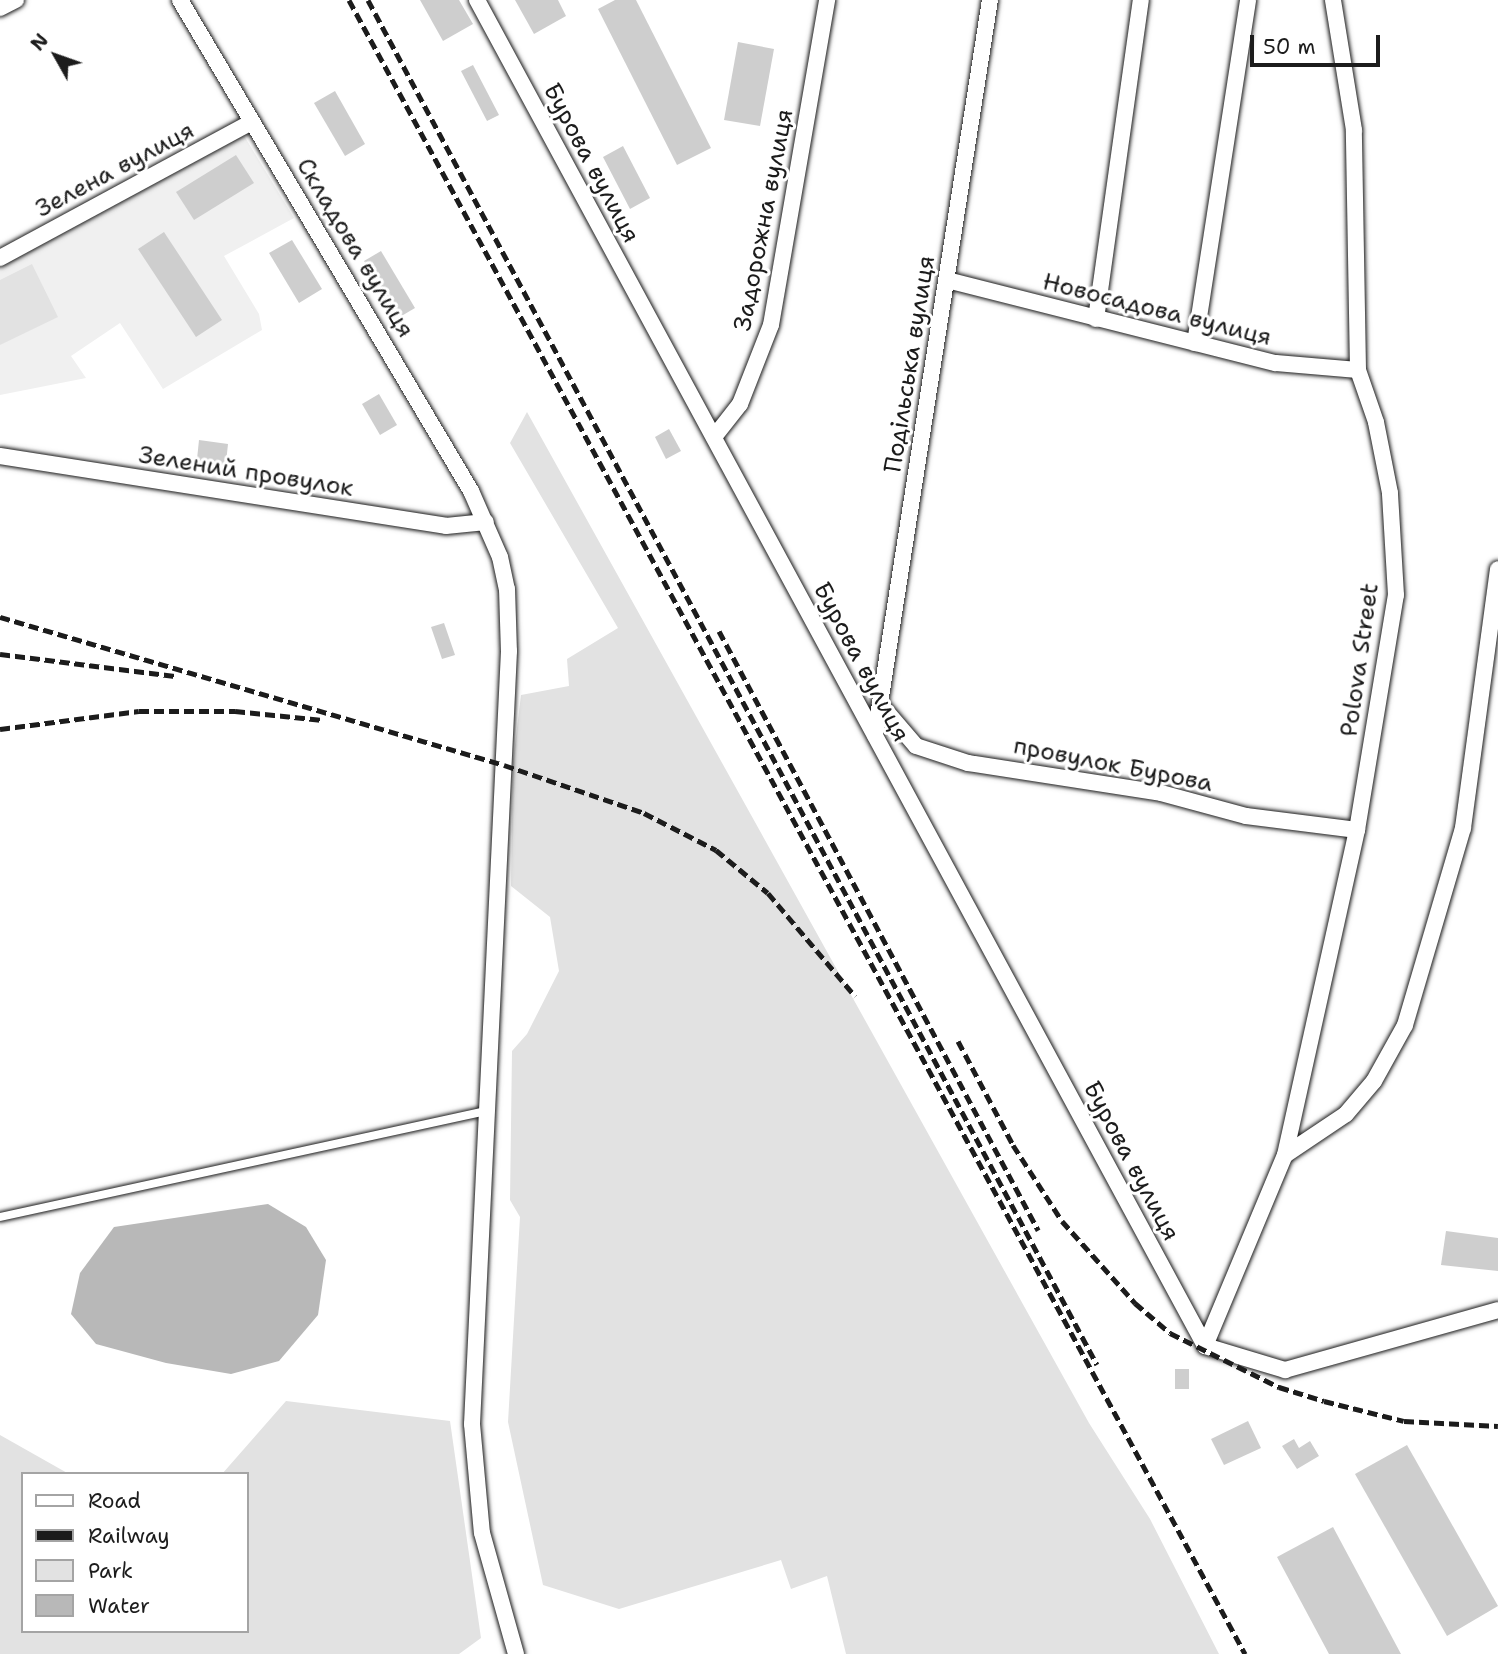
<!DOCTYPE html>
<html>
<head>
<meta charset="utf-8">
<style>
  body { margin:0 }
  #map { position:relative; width:1498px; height:1654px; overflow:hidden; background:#fff; font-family:"Shantell Sans",sans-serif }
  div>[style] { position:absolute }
  .built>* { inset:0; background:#f0f0f0 }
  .green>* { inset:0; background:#e2e2e2 }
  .water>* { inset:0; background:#b8b8b8 }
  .building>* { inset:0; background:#cecece }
  .roads { filter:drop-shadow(0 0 2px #1c1c1c) drop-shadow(0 0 2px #1c1c1c) }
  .service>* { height:8px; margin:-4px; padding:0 4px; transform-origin:4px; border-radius:4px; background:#fff }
  .minor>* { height:16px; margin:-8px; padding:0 8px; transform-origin:8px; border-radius:8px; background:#fff }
  .rail>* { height:5px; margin-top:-2.5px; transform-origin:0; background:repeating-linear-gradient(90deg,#1c1c1c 0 10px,transparent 0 15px) }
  span { translate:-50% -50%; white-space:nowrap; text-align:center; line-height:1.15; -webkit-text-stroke:6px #fff; paint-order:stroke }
  .street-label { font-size:24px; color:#1c1c1c }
  .legend { position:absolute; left:21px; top:1472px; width:228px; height:161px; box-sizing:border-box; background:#fff; border:2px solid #a4a4a4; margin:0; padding:9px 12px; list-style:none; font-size:21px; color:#1c1c1c }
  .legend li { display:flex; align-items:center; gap:14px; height:35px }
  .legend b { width:35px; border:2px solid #a4a4a4 }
  .north { position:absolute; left:21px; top:21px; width:70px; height:70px; -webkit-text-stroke:5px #fff; paint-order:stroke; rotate:310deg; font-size:19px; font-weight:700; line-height:28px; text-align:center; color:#1c1c1c }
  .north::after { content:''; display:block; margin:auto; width:24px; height:32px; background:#1c1c1c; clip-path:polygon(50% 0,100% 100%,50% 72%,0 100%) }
  .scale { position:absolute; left:1250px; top:35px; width:130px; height:32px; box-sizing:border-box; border:4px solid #1c1c1c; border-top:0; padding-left:9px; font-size:21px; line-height:24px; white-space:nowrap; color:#1c1c1c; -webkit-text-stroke:5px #fff; paint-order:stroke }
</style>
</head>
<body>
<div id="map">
  <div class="built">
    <i style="clip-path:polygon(243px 134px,294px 218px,224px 256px,259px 314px,262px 330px,163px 389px,120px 323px,71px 356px,86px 378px,0 395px,0 266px)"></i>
  </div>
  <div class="green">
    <i style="clip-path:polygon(32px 264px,58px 317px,0 345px,0 280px)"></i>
    <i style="clip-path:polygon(527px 412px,1089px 1423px,1150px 1519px,1219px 1654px,846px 1654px,827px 1576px,791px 1589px,781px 1560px,619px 1609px,543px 1585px,508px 1422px,520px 1217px,510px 1200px,512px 1051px,527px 1034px,559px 971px,550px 917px,511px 886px,513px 762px,521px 695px,569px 686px,567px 659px,618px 628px,510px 443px)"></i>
    <i style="clip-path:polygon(286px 1401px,450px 1421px,481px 1638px,459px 1654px,0 1654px,0 1435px,69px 1474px,23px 1474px,23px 1631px,247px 1631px,247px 1474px,222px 1474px)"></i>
  </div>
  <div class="water">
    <i style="clip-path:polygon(268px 1204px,306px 1227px,326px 1260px,318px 1315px,279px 1361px,231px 1374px,166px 1363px,96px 1344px,71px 1314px,80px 1273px,114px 1227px)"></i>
  </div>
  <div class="building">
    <i style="clip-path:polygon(420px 0,459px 0,473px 24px,443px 41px)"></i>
    <i style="clip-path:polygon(515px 0,558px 0,566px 16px,534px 34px)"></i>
    <i style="clip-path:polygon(615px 0,636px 0,711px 148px,677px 165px,598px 9px)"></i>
    <i style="clip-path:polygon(738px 42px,774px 49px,760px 126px,724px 120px)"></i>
    <i style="clip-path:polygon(473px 65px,499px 115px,487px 121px,461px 71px)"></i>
    <i style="clip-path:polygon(335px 91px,365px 144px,345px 156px,314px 103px)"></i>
    <i style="clip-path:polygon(623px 146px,650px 198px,630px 209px,603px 157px)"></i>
    <i style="clip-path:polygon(236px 155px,254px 183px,194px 220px,176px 192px)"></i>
    <i style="clip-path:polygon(164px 232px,222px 320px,196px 337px,138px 249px)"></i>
    <i style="clip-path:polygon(292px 240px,322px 289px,299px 303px,269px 253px)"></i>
    <i style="clip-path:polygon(381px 251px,415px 308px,398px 318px,364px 261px)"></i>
    <i style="clip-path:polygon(379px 394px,397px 425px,380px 435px,362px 404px)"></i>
    <i style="clip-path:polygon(669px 429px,681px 451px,666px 459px,655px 437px)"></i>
    <i style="clip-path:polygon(199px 440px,228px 444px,225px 472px,196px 469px)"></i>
    <i style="clip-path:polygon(444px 623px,455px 655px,442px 659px,431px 627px)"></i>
    <i style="clip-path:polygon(1446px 1231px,1498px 1238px,1498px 1271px,1441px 1265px)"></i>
    <i style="clip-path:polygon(1175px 1369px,1189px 1369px,1189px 1389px,1175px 1389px)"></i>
    <i style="clip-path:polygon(1248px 1421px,1261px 1448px,1224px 1465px,1211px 1439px)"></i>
    <i style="clip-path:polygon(1294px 1439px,1299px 1448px,1310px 1441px,1319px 1456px,1297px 1469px,1282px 1446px)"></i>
    <i style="clip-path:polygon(1407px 1445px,1498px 1606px,1447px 1636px,1355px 1474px)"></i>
    <i style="clip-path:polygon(1333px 1527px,1401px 1654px,1329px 1654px,1277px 1557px)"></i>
  </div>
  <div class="roads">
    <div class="service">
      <i style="left:0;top:1217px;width:497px;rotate:-12.3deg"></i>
    </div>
    <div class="minor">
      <i style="left:180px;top:0;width:571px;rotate:59.35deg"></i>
      <i style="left:471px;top:491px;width:72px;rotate:66.3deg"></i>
      <i style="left:500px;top:557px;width:33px;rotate:78deg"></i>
      <i style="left:507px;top:589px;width:62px;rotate:88.2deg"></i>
      <i style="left:509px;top:651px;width:774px;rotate:92.74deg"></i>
      <i style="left:472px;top:1424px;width:109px;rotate:84.8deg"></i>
      <i style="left:482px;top:1533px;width:126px;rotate:74.3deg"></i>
      <i style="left:477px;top:0;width:1530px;rotate:61.59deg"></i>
      <i style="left:0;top:8px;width:18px;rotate:-27deg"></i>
      <i style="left:0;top:258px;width:286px;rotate:-28.4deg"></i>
      <i style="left:947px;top:280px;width:339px;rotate:14.2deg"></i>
      <i style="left:1276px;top:363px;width:82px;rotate:4.9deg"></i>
      <i style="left:1096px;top:319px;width:322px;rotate:-82deg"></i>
      <i style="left:1195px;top:343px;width:347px;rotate:-81.2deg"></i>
      <i style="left:714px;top:437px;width:42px;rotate:-51.8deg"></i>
      <i style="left:740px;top:404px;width:85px;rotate:-68.6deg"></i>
      <i style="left:771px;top:325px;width:330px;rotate:-80.2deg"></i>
      <i style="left:0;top:456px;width:451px;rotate:8.9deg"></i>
      <i style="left:446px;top:526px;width:40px;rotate:-5.7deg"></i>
      <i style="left:880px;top:704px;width:55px;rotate:49.4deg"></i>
      <i style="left:916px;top:746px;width:55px;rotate:18.1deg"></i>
      <i style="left:968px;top:763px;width:195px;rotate:8.8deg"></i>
      <i style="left:1161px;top:793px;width:88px;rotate:15.1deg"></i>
      <i style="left:1246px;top:816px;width:112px;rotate:7.2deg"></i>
      <i style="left:875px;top:735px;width:744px;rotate:-81.11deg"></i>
      <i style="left:1285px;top:1155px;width:73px;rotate:-33.9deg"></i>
      <i style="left:1346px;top:1114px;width:43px;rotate:-49.7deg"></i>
      <i style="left:1374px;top:1081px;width:64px;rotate:-61deg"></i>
      <i style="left:1405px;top:1025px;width:205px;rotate:-73.6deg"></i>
      <i style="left:1463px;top:828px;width:261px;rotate:-82.3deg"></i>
      <i style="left:1205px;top:1346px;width:207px;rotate:-67.3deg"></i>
      <i style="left:1285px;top:1155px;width:333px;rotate:-77.5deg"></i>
      <i style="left:1357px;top:830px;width:238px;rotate:-80.6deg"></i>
      <i style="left:1396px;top:595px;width:102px;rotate:-93.4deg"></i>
      <i style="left:1390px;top:493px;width:72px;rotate:-101.2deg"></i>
      <i style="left:1376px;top:422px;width:55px;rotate:-109.1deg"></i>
      <i style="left:1358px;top:370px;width:240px;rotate:-91deg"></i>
      <i style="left:1354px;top:130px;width:132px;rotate:-99.2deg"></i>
      <i style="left:1205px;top:1346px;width:84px;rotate:16.7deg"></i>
      <i style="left:1285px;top:1370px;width:221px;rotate:-15.7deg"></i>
    </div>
  </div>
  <div class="rail">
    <i style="left:349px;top:0;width:1881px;rotate:61.55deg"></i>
    <i style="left:368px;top:0;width:1547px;rotate:61.89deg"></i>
    <i style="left:0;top:617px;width:525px;rotate:16.36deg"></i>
    <i style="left:504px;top:765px;width:148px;rotate:18.9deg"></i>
    <i style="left:644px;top:813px;width:81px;rotate:27.2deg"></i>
    <i style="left:716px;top:850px;width:67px;rotate:39.6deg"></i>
    <i style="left:768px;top:893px;width:135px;rotate:49.8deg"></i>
    <i style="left:719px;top:631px;width:679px;rotate:61.96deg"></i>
    <i style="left:0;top:654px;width:176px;rotate:7.2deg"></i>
    <i style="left:0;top:729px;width:140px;rotate:-7.4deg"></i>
    <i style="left:139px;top:711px;width:96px"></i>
    <i style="left:235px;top:711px;width:88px;rotate:5.8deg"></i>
    <i style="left:958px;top:1041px;width:118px;rotate:62.1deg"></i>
    <i style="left:1013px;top:1145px;width:90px;rotate:57.2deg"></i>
    <i style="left:1062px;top:1221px;width:110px;rotate:48.3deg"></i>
    <i style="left:1135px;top:1303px;width:46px;rotate:40.6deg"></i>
    <i style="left:1170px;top:1333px;width:122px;rotate:26.4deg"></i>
    <i style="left:1279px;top:1387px;width:47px;rotate:17.3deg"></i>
    <i style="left:1324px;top:1401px;width:82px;rotate:14deg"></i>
    <i style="left:1404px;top:1421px;width:94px;rotate:3deg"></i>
  </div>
  <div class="street-label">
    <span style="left:591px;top:163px;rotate:62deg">Бурова вулиця</span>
    <span style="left:115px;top:170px;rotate:-28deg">Зелена вулиця</span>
    <span style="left:764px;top:220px;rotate:-79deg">Задорожна вулиця</span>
    <span style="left:355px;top:248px;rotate:59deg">Складова вулиця</span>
    <span style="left:1157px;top:310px;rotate:14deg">Новосадова вулиця</span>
    <span style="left:910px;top:364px;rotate:-81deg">Подільська вулиця</span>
    <span style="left:246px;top:472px;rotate:9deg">Зелений провулок</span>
    <span style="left:1360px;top:660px;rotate:-82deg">Polova Street</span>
    <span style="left:861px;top:662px;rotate:62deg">Бурова вулиця</span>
    <span style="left:1113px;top:765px;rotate:11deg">провулок Бурова</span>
    <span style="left:1131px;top:1161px;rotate:62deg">Бурова вулиця</span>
  </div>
  <ul class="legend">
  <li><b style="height:9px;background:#fff"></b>Road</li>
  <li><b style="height:9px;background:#1c1c1c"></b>Railway</li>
  <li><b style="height:19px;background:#e2e2e2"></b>Park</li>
  <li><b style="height:19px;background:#b8b8b8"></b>Water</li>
  </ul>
  <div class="north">N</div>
  <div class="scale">50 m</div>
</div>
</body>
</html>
